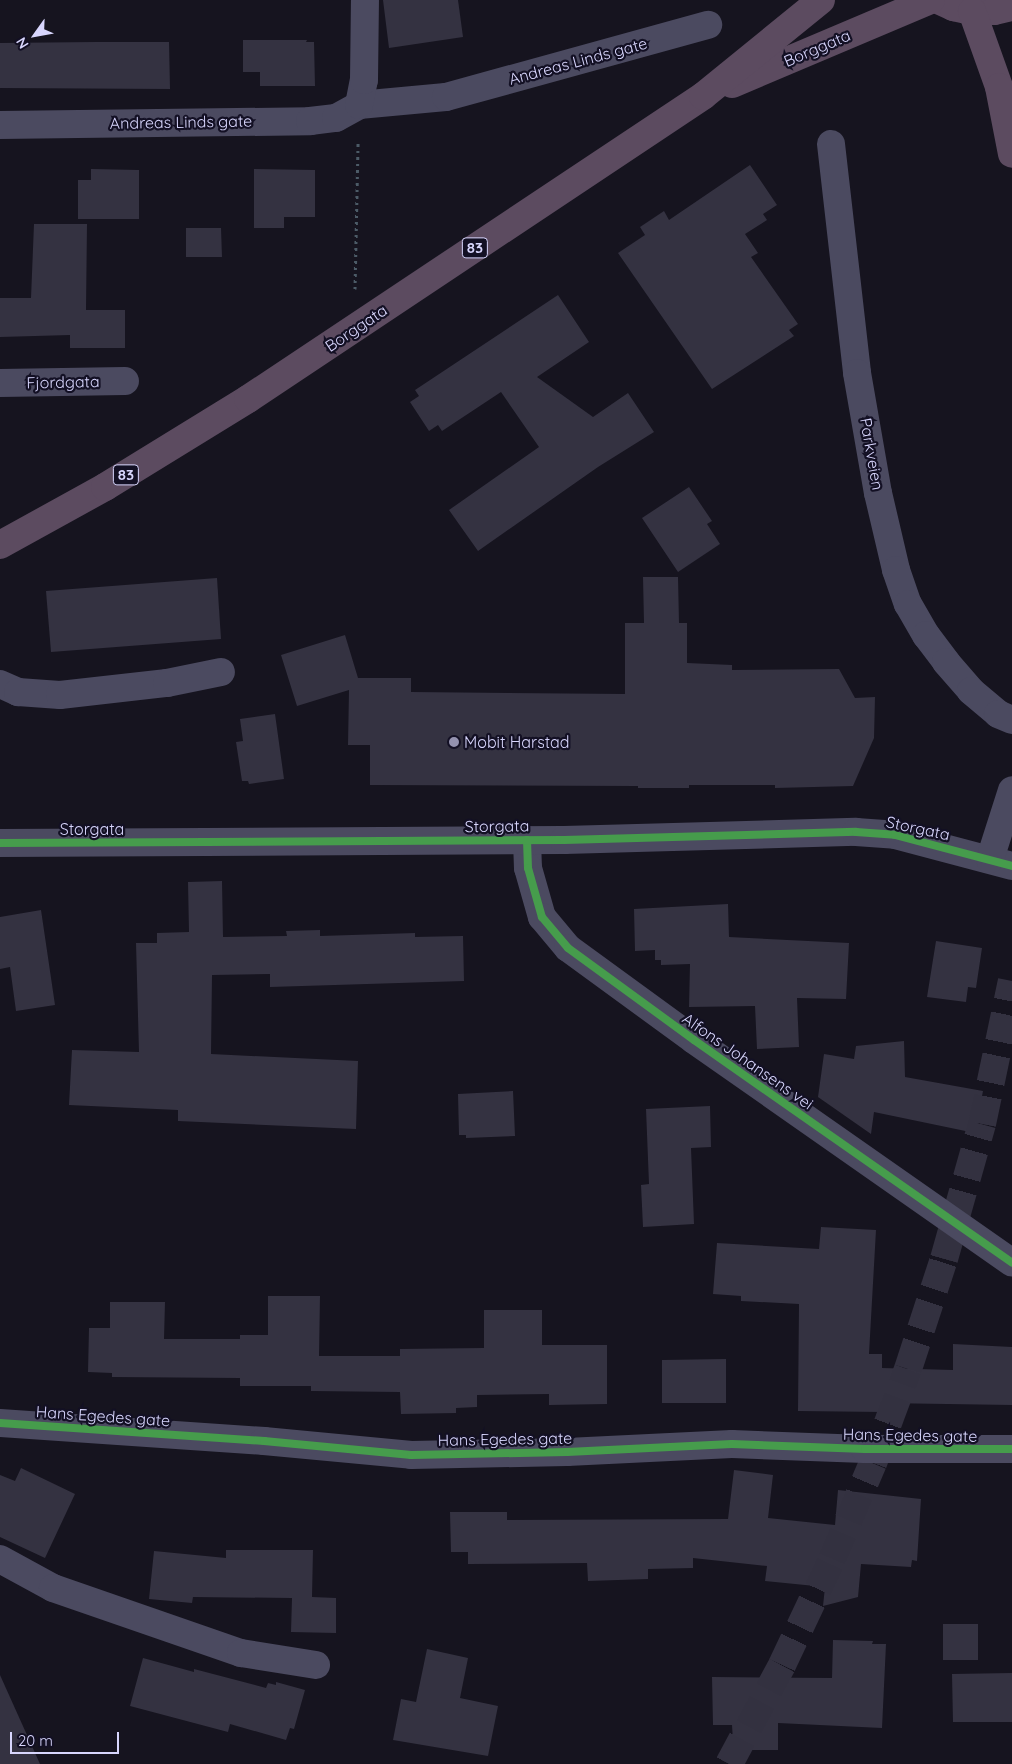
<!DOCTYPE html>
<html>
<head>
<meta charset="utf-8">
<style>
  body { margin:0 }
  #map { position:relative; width:1012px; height:1764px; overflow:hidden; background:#16141f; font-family:Quicksand,sans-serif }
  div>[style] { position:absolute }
  .building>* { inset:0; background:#343241 }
  .highway-tunnel>* { height:28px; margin-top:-14px; transform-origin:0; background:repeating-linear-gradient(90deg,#333140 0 28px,transparent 0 42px) }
  .path>* { height:3px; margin-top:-1.5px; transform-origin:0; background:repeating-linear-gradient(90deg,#4c5b67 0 2.5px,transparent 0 6.5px) }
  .minor>* { height:28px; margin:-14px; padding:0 14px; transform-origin:14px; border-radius:14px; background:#4b4a60 }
  .highway>* { height:28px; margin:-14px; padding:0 14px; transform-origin:14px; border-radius:14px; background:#5c4b60 }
  .cycleway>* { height:8px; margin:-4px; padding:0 4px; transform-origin:4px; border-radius:4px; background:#469c4c }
  .dots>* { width:14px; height:14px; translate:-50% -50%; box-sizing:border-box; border:2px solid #131024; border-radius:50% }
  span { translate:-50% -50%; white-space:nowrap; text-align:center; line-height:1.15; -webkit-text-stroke:4.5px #131024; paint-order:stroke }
  .shield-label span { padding:1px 4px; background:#131024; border:1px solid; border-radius:4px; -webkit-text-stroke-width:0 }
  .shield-label { font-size:15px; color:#d8d6fd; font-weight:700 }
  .street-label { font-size:16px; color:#d8d6fd }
  .poi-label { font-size:16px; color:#d8d6fd }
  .left { translate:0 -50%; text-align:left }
  .north { position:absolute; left:10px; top:10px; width:50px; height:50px; -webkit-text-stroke:4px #131024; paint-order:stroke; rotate:238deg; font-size:14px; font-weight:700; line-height:20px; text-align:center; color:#d8d6fd }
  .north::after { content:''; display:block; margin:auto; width:18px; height:22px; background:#d8d6fd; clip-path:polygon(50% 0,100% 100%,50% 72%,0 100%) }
  .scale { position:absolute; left:10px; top:1732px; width:109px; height:22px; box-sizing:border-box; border:2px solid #d8d6fd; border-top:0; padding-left:6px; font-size:15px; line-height:18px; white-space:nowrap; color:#d8d6fd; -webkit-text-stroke:4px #131024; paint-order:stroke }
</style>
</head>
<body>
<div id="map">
  <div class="building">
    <i style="clip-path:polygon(383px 0,458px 0,463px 37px,389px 48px)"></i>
    <i style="clip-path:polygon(243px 40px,307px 40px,306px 42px,314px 42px,315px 86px,260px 86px,260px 72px,243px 72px)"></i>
    <i style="clip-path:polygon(95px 42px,169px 42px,170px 89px,0 88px,0 43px)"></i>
    <i style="clip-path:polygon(750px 165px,777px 205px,763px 214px,767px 220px,745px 234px,758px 253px,751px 257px,798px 324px,789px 330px,794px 336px,712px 389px,618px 253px,645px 235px,640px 227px,664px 211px,669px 220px)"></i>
    <i style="clip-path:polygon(91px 169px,139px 170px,139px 219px,78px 219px,78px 180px,91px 180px)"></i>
    <i style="clip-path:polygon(254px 169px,315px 170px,315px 217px,284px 217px,284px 228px,254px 228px)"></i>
    <i style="clip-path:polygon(34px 224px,87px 224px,86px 310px,125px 310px,125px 348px,70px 348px,70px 335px,0 337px,0 298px,31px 298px)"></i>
    <i style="clip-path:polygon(186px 228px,221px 228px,222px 257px,186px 257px)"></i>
    <i style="clip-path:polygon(558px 295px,589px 342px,537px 377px,593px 417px,628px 393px,654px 432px,598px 467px,478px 551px,449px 510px,539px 447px,501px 392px,442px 431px,438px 425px,429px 431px,410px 402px,419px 396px,415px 390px)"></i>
    <i style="clip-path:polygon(689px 487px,712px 521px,707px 524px,720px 544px,678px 572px,642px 518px)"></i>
    <i style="clip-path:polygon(643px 577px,678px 577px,679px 623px,687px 623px,687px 663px,732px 665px,732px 670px,839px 669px,855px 698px,875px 697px,874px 738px,853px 786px,775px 788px,775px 785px,689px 785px,689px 788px,638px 788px,638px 786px,370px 785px,370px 745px,348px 745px,349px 690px,297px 706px,281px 655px,345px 635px,358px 678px,411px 678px,411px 692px,625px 694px,625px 623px,644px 623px)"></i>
    <i style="clip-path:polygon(217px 578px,221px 639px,51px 652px,46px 591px)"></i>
    <i style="clip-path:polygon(275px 714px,284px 779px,249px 784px,248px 781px,242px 781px,236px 742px,243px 741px,240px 719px)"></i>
    <i style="clip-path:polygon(222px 881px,223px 937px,287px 936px,286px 931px,320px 930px,320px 936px,415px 933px,415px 937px,463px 936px,464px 981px,270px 987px,270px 974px,212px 975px,211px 1054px,358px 1061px,356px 1129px,178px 1121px,178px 1110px,69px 1105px,72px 1050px,139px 1052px,136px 943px,157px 943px,157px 933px,189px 932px,188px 882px)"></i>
    <i style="clip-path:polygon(728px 904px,729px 937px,849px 943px,846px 999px,797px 998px,799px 1047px,757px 1049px,755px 1006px,689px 1007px,690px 964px,661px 965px,661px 960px,655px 960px,655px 950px,635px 951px,634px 909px)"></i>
    <i style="clip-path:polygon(41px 910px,55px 1005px,16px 1011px,10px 967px,0 969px,0 917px)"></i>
    <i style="clip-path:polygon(936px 941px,982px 948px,976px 988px,968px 987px,966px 1002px,927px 997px)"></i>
    <i style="clip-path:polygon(904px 1041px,905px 1077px,983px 1091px,975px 1133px,874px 1112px,871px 1134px,818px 1097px,824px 1054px,854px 1059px,856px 1046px)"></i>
    <i style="clip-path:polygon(513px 1091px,515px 1136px,466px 1138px,466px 1135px,459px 1135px,458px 1094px)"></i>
    <i style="clip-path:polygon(710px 1106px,711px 1147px,691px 1148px,694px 1224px,643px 1227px,641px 1185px,649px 1184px,646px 1109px)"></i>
    <i style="clip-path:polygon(821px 1227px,876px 1230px,869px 1354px,882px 1354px,882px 1368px,953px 1370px,953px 1344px,1012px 1347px,1012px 1405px,882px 1403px,882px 1412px,798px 1411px,799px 1304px,741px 1301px,741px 1296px,713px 1294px,717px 1243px,819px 1249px)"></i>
    <i style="clip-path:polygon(268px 1296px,320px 1296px,319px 1356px,400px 1356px,400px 1349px,484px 1348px,484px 1310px,542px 1310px,542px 1345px,607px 1345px,607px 1404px,549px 1405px,549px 1394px,477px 1395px,477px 1407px,456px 1408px,456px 1413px,401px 1414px,400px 1392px,311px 1391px,311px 1386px,240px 1386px,240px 1378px,112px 1377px,112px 1373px,88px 1372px,89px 1328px,110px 1328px,110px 1302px,165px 1302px,164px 1339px,240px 1339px,240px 1335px,268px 1335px)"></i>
    <i style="clip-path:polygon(726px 1359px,726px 1403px,662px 1403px,662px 1360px)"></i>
    <i style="clip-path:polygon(21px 1468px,75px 1494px,45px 1558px,0 1537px,0 1475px,15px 1481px)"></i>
    <i style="clip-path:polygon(734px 1470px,773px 1475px,768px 1518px,835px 1525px,838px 1490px,921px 1499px,917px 1561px,912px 1560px,911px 1567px,861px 1564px,858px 1597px,823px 1606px,825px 1587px,765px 1581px,767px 1566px,693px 1558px,693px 1568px,648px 1569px,648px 1579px,588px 1581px,587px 1563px,468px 1564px,468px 1552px,451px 1552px,450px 1512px,507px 1512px,507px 1520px,728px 1519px)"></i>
    <i style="clip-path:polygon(226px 1550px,313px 1550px,312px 1597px,336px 1598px,336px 1633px,291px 1632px,292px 1598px,193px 1597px,192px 1603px,149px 1599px,154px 1551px,226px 1558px)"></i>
    <i style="clip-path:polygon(943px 1624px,978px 1624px,978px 1660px,943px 1660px)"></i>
    <i style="clip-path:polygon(833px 1640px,873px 1641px,872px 1644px,886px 1644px,882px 1728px,778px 1723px,778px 1750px,744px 1750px,743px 1741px,733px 1742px,732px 1725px,713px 1725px,712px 1677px,832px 1678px)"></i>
    <i style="clip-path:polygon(427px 1649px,468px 1658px,460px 1698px,498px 1706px,488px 1756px,393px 1740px,401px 1699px,416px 1702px)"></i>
    <i style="clip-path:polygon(143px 1658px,194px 1672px,194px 1669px,266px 1688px,268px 1683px,276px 1685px,276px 1682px,305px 1690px,294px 1729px,290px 1728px,286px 1740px,230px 1724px,228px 1732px,130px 1706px)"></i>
    <i style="clip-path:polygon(1012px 1673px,1012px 1722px,953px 1722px,952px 1674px)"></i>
    <i style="clip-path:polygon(0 1675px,40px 1764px,0 1764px)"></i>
  </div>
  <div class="highway-tunnel">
    <i style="left:729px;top:1764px;width:112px;rotate:-61.8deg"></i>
    <i style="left:782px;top:1665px;width:117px;rotate:-64.7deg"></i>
    <i style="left:832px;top:1559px;width:104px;rotate:-66.9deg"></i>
    <i style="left:873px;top:1463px;width:100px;rotate:-69.6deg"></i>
    <i style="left:908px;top:1369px;width:116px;rotate:-71.9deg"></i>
    <i style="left:944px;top:1259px;width:140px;rotate:-74.3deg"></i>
    <i style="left:982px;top:1124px;width:146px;rotate:-78.2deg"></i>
  </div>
  <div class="path">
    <i style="left:355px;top:289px;width:146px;rotate:-88.8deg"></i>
  </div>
  <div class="minor">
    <i style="left:359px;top:105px;width:87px;rotate:-5.3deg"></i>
    <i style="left:446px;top:97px;width:272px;rotate:-15.4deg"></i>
    <i style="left:0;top:125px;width:310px;rotate:-0.7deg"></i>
    <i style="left:310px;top:121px;width:26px;rotate:-7deg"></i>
    <i style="left:336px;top:118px;width:26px;rotate:-29deg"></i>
    <i style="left:359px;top:105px;width:25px;rotate:-79deg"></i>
    <i style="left:364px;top:80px;width:80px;rotate:-89.3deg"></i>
    <i style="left:831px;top:144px;width:230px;rotate:83.5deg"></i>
    <i style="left:857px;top:373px;width:122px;rotate:80.1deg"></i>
    <i style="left:878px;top:493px;width:79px;rotate:76.8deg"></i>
    <i style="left:896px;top:570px;width:36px;rotate:71deg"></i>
    <i style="left:908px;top:604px;width:36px;rotate:60deg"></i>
    <i style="left:926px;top:635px;width:34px;rotate:53deg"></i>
    <i style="left:946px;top:662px;width:38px;rotate:49deg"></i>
    <i style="left:971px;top:691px;width:35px;rotate:40deg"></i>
    <i style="left:998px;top:714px;width:15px;rotate:23deg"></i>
    <i style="left:0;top:383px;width:125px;rotate:-0.9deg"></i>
    <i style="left:0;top:684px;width:20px;rotate:24deg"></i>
    <i style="left:18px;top:692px;width:42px;rotate:4.1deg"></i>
    <i style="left:60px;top:695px;width:108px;rotate:-6.4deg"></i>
    <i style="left:167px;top:683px;width:55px;rotate:-11.5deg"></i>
    <i style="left:527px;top:840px;width:28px;rotate:88deg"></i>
    <i style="left:528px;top:868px;width:51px;rotate:74.1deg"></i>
    <i style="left:542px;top:917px;width:40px;rotate:50deg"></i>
    <i style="left:568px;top:948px;width:156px;rotate:36.1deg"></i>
    <i style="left:694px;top:1040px;width:388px;rotate:35deg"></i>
    <i style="left:0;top:843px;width:564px;rotate:-0.3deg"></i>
    <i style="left:564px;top:840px;width:292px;rotate:-1.6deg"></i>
    <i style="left:856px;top:832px;width:39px;rotate:4deg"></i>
    <i style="left:895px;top:835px;width:121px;rotate:14.8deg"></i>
    <i style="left:990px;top:859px;width:72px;rotate:-72.3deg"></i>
    <i style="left:0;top:1423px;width:265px;rotate:3.9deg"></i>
    <i style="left:264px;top:1441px;width:148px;rotate:5.4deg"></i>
    <i style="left:411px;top:1455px;width:156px;rotate:-1.1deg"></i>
    <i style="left:567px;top:1452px;width:165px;rotate:-2.8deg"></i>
    <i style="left:732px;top:1444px;width:133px;rotate:2.2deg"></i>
    <i style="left:865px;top:1449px;width:147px"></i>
    <i style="left:0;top:1559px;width:60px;rotate:28.7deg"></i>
    <i style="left:53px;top:1588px;width:199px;rotate:19.1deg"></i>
    <i style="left:241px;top:1653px;width:76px;rotate:9.1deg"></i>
  </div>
  <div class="highway">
    <i style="left:938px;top:0;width:17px;rotate:25deg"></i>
    <i style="left:953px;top:7px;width:19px;rotate:12deg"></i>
    <i style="left:972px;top:11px;width:22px"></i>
    <i style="left:994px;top:11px;width:18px;rotate:-13deg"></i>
    <i style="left:972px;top:11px;width:81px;rotate:70.4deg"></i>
    <i style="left:999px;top:87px;width:68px;rotate:79deg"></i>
    <i style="left:732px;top:84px;width:216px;rotate:-22.9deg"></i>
    <i style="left:0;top:545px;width:120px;rotate:-28.9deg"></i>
    <i style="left:105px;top:487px;width:168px;rotate:-31.6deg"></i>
    <i style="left:248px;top:399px;width:547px;rotate:-33.66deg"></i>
    <i style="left:703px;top:96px;width:152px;rotate:-39.1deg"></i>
  </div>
  <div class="cycleway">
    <i style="left:527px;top:840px;width:28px;rotate:88deg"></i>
    <i style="left:528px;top:868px;width:51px;rotate:74.1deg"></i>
    <i style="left:542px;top:917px;width:40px;rotate:50deg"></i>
    <i style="left:568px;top:948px;width:156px;rotate:36.1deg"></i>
    <i style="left:694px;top:1040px;width:388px;rotate:35deg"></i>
    <i style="left:0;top:843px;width:564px;rotate:-0.3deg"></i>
    <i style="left:564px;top:840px;width:292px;rotate:-1.6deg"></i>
    <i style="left:856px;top:832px;width:39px;rotate:4deg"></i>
    <i style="left:895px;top:835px;width:121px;rotate:14.8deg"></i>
    <i style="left:0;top:1423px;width:265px;rotate:3.9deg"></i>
    <i style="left:264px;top:1441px;width:148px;rotate:5.4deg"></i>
    <i style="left:411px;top:1455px;width:156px;rotate:-1.1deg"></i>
    <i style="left:567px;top:1452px;width:165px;rotate:-2.8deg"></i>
    <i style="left:732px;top:1444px;width:133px;rotate:2.2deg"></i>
    <i style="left:865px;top:1449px;width:147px"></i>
  </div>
  <div class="dots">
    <i style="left:454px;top:742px;background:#9492af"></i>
  </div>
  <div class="shield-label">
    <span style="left:475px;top:248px">83</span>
    <span style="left:126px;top:475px">83</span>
  </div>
  <div class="street-label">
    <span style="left:817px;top:48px;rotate:-23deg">Borggata</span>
    <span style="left:578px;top:61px;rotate:-15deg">Andreas Linds gate</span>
    <span style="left:181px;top:122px;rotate:-1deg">Andreas Linds gate</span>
    <span style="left:356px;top:328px;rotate:-34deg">Borggata</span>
    <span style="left:63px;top:382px;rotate:-1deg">Fjordgata</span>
    <span style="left:872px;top:454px;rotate:80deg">Parkveien</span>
    <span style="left:497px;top:826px;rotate:-1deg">Storgata</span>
    <span style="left:918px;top:828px;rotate:12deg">Storgata</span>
    <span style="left:92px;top:829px">Storgata</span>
    <span style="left:748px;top:1061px;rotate:35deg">Alfons Johansens vei</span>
    <span style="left:103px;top:1416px;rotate:4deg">Hans Egedes gate</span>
    <span style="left:910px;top:1435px;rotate:1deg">Hans Egedes gate</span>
    <span style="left:505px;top:1439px;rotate:-1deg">Hans Egedes gate</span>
  </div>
  <div class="poi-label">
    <span class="left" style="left:464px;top:742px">Mobit Harstad</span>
  </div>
  <div class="north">N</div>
  <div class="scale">20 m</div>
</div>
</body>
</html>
